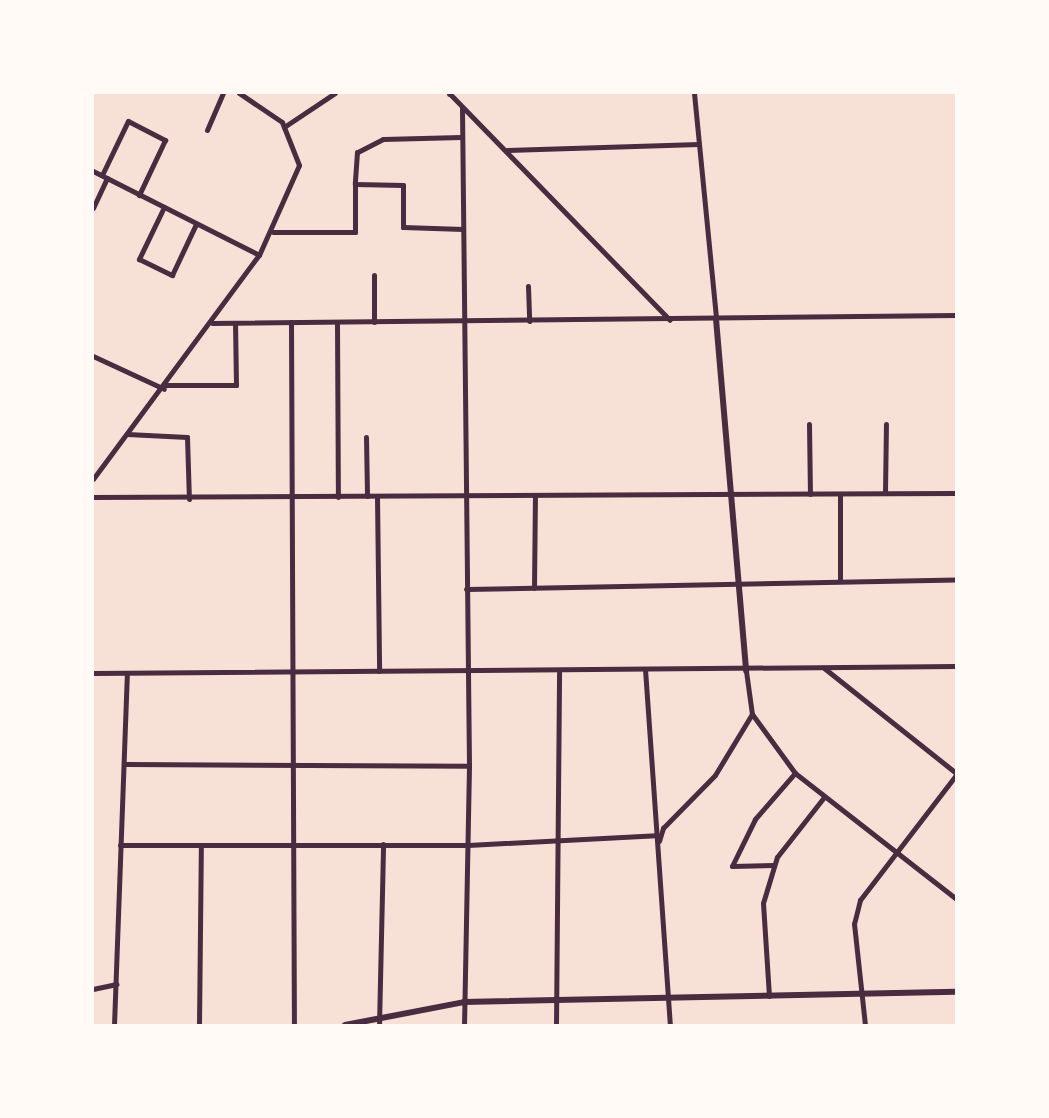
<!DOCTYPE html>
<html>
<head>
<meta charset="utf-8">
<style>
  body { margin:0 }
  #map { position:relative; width:1049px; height:1118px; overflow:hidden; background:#f7e1d7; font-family:Roboto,sans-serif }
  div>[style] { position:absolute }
  .minor>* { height:5px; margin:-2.5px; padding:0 2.5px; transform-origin:2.5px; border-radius:2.5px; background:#4a2c40 }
  .tertiary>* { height:6px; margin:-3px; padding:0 3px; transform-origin:3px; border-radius:3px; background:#4a2c40 }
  span { translate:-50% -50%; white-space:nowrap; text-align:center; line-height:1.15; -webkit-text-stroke:5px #fffaf5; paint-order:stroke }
  .frame { position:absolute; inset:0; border:94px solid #fffaf5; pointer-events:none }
</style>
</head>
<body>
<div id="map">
  <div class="minor">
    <i style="left:694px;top:93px;width:227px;rotate:84.4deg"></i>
    <i style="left:450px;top:94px;width:315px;rotate:45.8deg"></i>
    <i style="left:462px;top:108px;width:658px;rotate:89.39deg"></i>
    <i style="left:469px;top:766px;width:259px;rotate:91.1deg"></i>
    <i style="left:284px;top:127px;width:61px;rotate:-33.7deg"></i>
    <i style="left:207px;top:130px;width:40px;rotate:-66.6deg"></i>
    <i style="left:461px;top:137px;width:78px;rotate:178.5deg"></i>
    <i style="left:383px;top:139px;width:29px;rotate:153deg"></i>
    <i style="left:357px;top:152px;width:32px;rotate:94deg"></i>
    <i style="left:355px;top:184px;width:48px;rotate:1.2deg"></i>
    <i style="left:403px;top:185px;width:42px;rotate:90deg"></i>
    <i style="left:403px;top:227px;width:60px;rotate:1.9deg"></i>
    <i style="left:507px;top:150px;width:192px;rotate:-1.8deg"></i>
    <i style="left:93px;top:171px;width:186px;rotate:26.8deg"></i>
    <i style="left:102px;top:175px;width:60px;rotate:-64.3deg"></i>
    <i style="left:128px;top:121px;width:42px;rotate:27.2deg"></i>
    <i style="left:165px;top:140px;width:61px;rotate:115.3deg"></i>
    <i style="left:164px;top:207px;width:58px;rotate:115.7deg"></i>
    <i style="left:139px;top:259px;width:37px;rotate:26deg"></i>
    <i style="left:172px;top:275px;width:56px;rotate:-64.8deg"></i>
    <i style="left:93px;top:208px;width:33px;rotate:-65deg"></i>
    <i style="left:273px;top:232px;width:82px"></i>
    <i style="left:355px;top:232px;width:48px;rotate:-90deg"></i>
    <i style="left:528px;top:286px;width:35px;rotate:88deg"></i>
    <i style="left:291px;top:322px;width:703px;rotate:89.76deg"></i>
    <i style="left:374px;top:322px;width:47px;rotate:-90deg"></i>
    <i style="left:212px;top:323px;width:744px;rotate:-0.62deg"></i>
    <i style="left:337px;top:323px;width:174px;rotate:89.7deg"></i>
    <i style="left:93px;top:356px;width:78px;rotate:24.9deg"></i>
    <i style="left:166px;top:385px;width:70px"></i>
    <i style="left:236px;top:385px;width:62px;rotate:-90.9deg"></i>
    <i style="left:809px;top:424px;width:70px;rotate:89.2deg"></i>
    <i style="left:127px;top:434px;width:60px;rotate:2.9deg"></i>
    <i style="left:187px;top:437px;width:62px;rotate:88.2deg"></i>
    <i style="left:366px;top:437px;width:59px;rotate:89deg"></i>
    <i style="left:93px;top:479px;width:279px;rotate:-53.5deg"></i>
    <i style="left:259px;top:255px;width:98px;rotate:-66deg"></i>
    <i style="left:299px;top:165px;width:46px;rotate:-111.6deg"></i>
    <i style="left:282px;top:122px;width:52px;rotate:-146deg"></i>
    <i style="left:885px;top:493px;width:69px;rotate:-89.2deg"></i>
    <i style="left:840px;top:494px;width:87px;rotate:90deg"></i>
    <i style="left:377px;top:496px;width:175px;rotate:89.3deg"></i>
    <i style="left:93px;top:497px;width:863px;rotate:-0.27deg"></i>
    <i style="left:534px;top:588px;width:93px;rotate:-89.4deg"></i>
    <i style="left:466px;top:589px;width:490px;rotate:-1.1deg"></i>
    <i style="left:824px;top:668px;width:169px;rotate:38.5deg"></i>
    <i style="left:645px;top:669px;width:357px;rotate:86deg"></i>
    <i style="left:746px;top:671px;width:43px;rotate:82.1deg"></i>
    <i style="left:752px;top:714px;width:73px;rotate:53.9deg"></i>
    <i style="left:795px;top:773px;width:204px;rotate:38deg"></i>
    <i style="left:93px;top:673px;width:863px;rotate:-0.46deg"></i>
    <i style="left:126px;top:764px;width:343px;rotate:0.3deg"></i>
    <i style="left:659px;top:841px;width:14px;rotate:-73deg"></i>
    <i style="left:663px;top:828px;width:74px;rotate:-45.5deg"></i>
    <i style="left:715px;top:775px;width:71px;rotate:-58.8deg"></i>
    <i style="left:120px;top:845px;width:348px"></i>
    <i style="left:468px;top:845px;width:188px;rotate:-3deg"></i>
    <i style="left:774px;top:865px;width:42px;rotate:178.6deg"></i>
    <i style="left:732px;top:866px;width:52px;rotate:-63.9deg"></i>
    <i style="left:755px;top:819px;width:61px;rotate:-49deg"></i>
    <i style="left:93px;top:989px;width:24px;rotate:-12deg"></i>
    <i style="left:769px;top:996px;width:93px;rotate:-93.7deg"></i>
    <i style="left:763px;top:903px;width:48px;rotate:-73.1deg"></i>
    <i style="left:777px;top:857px;width:76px;rotate:-51.9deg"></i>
    <i style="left:114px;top:1025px;width:351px;rotate:-87.9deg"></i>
    <i style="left:199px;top:1025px;width:180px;rotate:-89.4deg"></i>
    <i style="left:379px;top:1025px;width:181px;rotate:-88.7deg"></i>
    <i style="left:556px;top:1025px;width:353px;rotate:-89.5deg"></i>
    <i style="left:865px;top:1025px;width:102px;rotate:-96.2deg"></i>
    <i style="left:854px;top:924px;width:25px;rotate:-76deg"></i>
    <i style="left:860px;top:900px;width:158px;rotate:-52.5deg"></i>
  </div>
  <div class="tertiary">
    <i style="left:450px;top:93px;width:1px;rotate:90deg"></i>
    <i style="left:716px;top:319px;width:353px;rotate:85.1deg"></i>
    <i style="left:345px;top:1025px;width:121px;rotate:-10.9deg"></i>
    <i style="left:464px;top:1002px;width:492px;rotate:-1.2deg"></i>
  </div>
  <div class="frame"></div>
</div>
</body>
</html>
